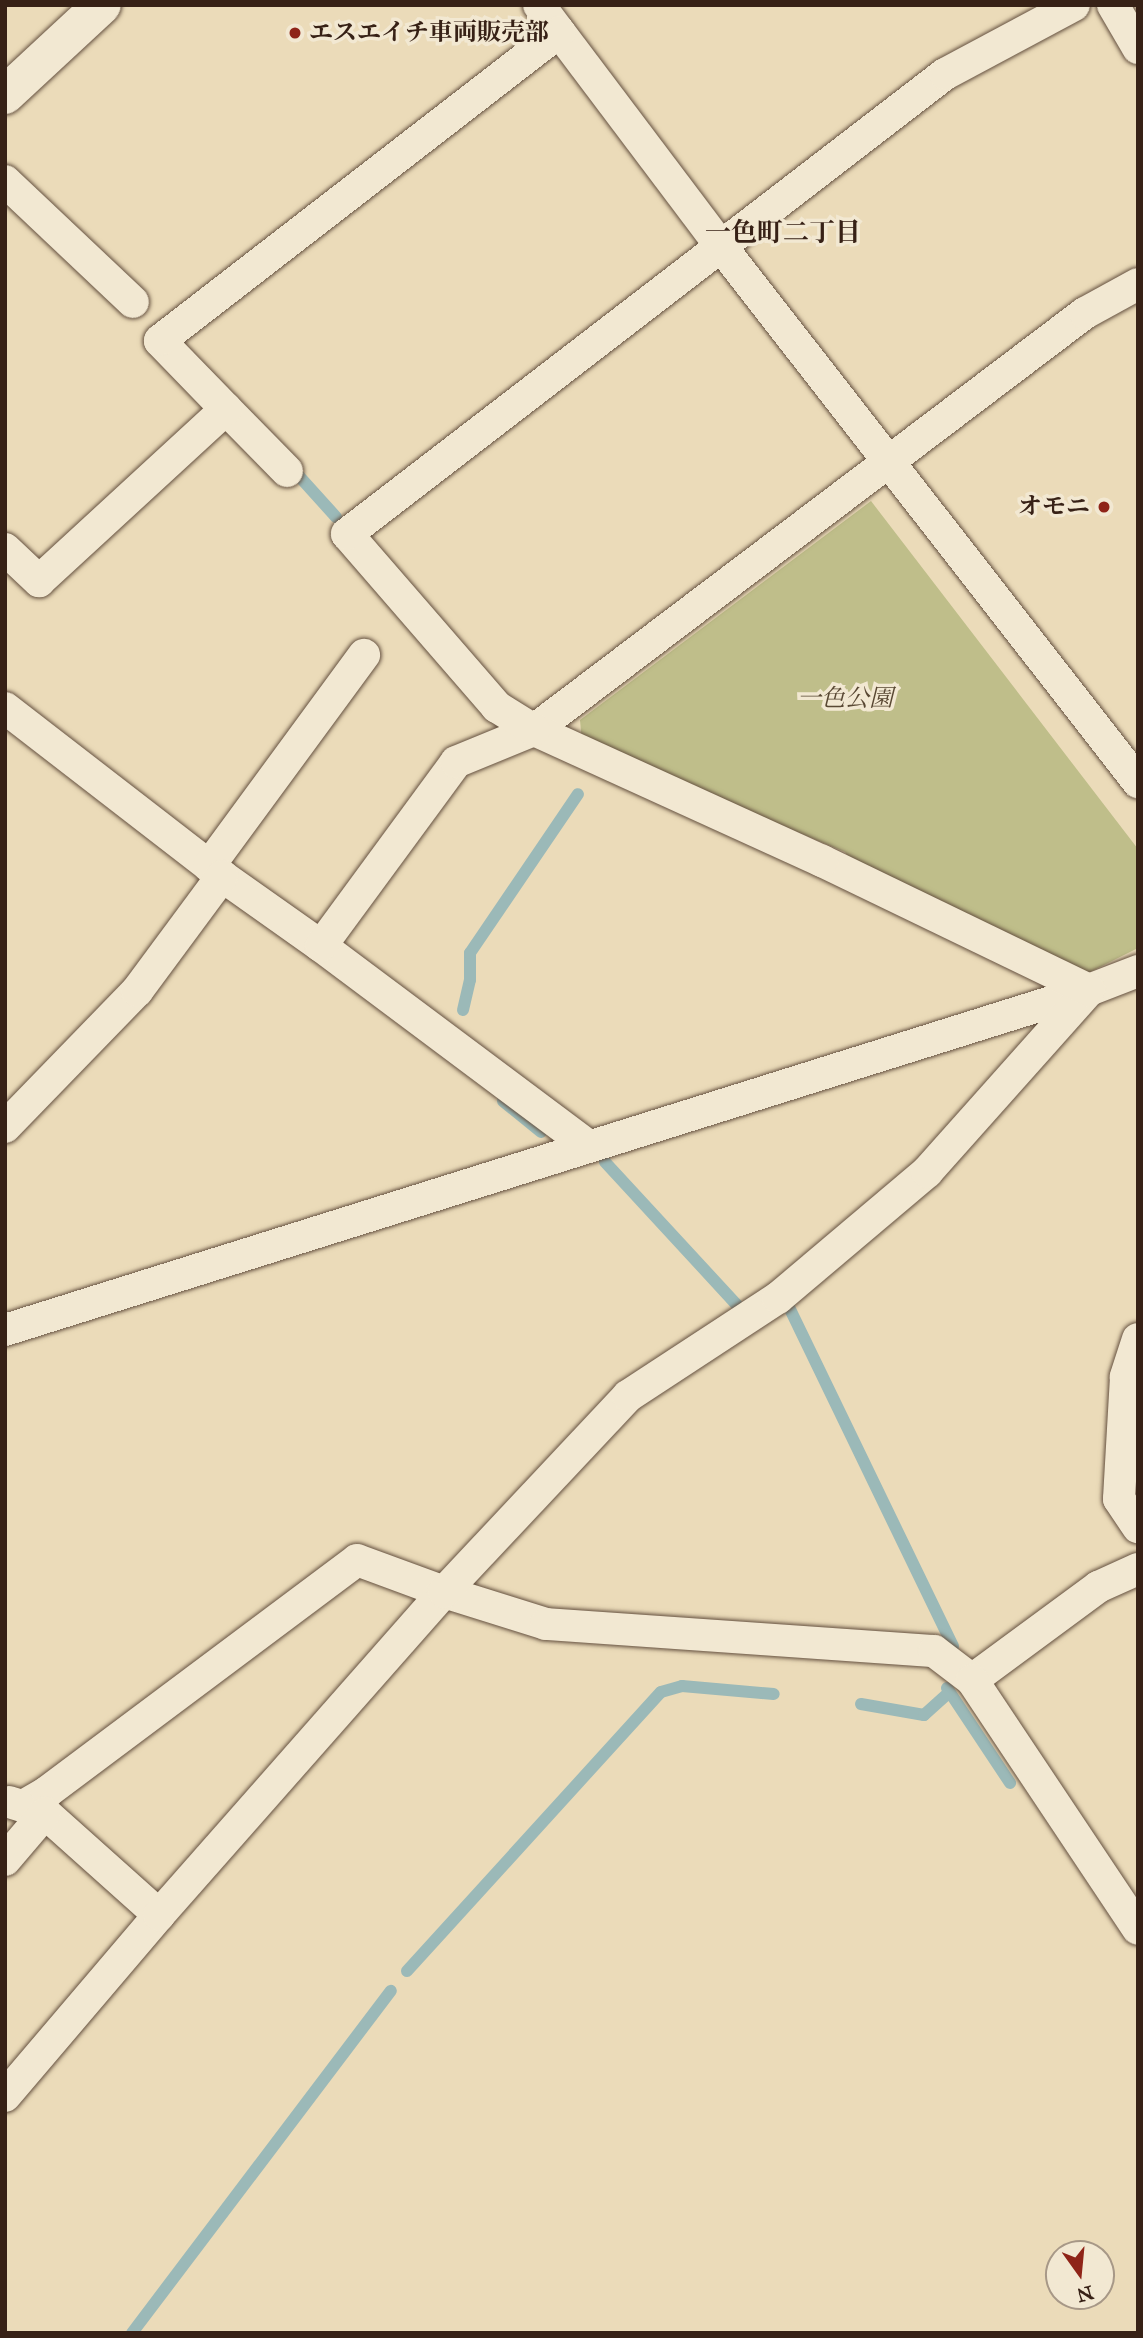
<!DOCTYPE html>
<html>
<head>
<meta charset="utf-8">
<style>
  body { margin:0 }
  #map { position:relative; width:1143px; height:2338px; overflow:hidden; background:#ebdbb9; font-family:"IM FELL Great Primer","Noto Serif JP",serif }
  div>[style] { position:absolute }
  .green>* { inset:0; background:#bfbe8a }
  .stream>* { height:12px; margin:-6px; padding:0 6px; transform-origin:6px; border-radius:6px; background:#9bb9b8 }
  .roads { filter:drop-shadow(0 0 2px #64503f) drop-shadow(0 0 2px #64503f) }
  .street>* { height:32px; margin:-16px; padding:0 16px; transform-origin:16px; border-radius:16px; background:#f2e8d2 }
  .secondary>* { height:38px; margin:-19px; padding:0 19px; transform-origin:19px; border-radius:19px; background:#f2e8d2 }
  .dots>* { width:19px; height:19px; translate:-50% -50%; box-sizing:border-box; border:4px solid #f2e8d2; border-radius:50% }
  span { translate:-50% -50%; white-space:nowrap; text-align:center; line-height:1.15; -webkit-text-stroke:7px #f2e8d2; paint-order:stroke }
  .poi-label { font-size:24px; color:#372116; font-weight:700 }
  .left { translate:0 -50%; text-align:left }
  .right { translate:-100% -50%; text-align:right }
  .park-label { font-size:24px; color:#594833; font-style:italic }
  .neighbourhood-label { font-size:26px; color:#372116; font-weight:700 }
  .frame { position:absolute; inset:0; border:7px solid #372116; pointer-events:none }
  .north { position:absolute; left:1045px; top:2240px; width:70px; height:70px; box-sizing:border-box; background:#f2e8d2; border:2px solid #a79887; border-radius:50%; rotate:165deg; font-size:19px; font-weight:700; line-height:28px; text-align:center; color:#372116 }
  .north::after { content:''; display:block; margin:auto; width:24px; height:32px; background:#8f2418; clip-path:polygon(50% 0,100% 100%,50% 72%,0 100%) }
</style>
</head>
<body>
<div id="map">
  <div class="green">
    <i style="clip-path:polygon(871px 501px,1138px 849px,1138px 948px,1086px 974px,854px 866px,845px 852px,582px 742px,580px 720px)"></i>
  </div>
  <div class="stream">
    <i style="left:289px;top:465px;width:70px;rotate:47.9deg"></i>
    <i style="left:463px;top:1010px;width:31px;rotate:-77deg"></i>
    <i style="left:470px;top:980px;width:27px;rotate:-90deg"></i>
    <i style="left:470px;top:953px;width:192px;rotate:-55.8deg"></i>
    <i style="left:503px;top:1101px;width:49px;rotate:39.2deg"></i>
    <i style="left:605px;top:1162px;width:195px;rotate:47.3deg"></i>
    <i style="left:788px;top:1305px;width:379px;rotate:64.2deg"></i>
    <i style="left:947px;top:1688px;width:114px;rotate:56.4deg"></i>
    <i style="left:861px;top:1704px;width:64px;rotate:9.9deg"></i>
    <i style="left:924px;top:1715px;width:31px;rotate:-42deg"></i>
    <i style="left:407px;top:1971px;width:377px;rotate:-47.7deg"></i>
    <i style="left:661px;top:1692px;width:22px;rotate:-16deg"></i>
    <i style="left:682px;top:1686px;width:92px;rotate:5deg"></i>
    <i style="left:132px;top:2333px;width:429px;rotate:-52.9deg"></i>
  </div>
  <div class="roads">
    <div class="street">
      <i style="left:539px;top:5px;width:301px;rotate:53deg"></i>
      <i style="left:720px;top:245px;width:681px;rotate:52.1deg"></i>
      <i style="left:1113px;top:5px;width:50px;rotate:59.8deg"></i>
      <i style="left:5px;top:181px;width:176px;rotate:43.4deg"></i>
      <i style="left:226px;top:409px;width:87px;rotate:45.5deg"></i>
      <i style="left:5px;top:549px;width:47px;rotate:43.3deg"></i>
      <i style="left:39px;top:581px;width:254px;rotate:-42.6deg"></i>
      <i style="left:226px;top:409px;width:95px;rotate:-134.1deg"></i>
      <i style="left:160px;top:341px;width:3px;rotate:-45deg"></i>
      <i style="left:162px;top:339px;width:502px;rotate:-37.71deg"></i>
      <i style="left:5px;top:708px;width:274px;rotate:37.7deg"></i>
      <i style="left:222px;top:876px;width:121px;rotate:35.3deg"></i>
      <i style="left:321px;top:946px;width:334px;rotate:36.8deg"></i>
      <i style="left:209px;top:866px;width:262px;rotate:-53.7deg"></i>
      <i style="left:321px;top:946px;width:228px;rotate:-53.7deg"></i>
      <i style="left:456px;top:762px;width:84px;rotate:-22.3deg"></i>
      <i style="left:534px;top:730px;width:691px;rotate:-37.12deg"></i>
      <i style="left:1085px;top:313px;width:60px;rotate:-28.7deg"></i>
      <i style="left:5px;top:1127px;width:190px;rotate:-45.9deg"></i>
      <i style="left:137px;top:991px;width:143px;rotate:-53.5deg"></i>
      <i style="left:5px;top:1330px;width:1136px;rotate:-17.41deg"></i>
      <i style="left:1089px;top:990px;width:53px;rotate:-21.2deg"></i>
      <i style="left:1138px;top:1339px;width:40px;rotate:108deg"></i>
      <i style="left:1126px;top:1377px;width:122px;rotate:93.3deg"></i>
      <i style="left:1119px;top:1499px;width:34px;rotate:56deg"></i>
      <i style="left:972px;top:1680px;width:157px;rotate:-36.4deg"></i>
      <i style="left:1098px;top:1587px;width:44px;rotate:-24.2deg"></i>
      <i style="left:9px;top:1802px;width:38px;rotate:17deg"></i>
      <i style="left:45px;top:1813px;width:153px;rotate:41.8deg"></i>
      <i style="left:23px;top:1806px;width:28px;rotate:-30deg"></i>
      <i style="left:47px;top:1792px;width:387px;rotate:-36.8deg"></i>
      <i style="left:357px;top:1560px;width:93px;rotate:20.2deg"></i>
      <i style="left:444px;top:1592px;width:107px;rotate:17.4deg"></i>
      <i style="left:546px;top:1624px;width:389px;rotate:4deg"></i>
      <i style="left:934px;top:1651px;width:48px;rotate:37.3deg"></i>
      <i style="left:972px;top:1680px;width:299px;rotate:56.3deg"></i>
      <i style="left:5px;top:1860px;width:62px;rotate:-49.6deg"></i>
      <i style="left:5px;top:2096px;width:238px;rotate:-49.6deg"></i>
      <i style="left:159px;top:1915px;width:431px;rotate:-48.6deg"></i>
      <i style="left:444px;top:1592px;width:269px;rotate:-46.8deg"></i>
      <i style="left:628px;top:1396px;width:179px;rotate:-33.2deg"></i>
      <i style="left:778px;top:1298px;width:195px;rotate:-40.2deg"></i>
      <i style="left:927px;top:1172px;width:244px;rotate:-48.3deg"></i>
      <i style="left:1089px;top:990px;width:297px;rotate:-154.2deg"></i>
      <i style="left:822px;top:861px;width:316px;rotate:-155.5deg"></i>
      <i style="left:534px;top:730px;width:44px;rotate:-148.1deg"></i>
      <i style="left:497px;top:707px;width:229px;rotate:-130.9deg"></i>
      <i style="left:347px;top:534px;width:754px;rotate:-37.57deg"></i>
      <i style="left:945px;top:74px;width:146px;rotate:-28.1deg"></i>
    </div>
    <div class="secondary">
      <i style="left:5px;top:95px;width:132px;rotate:-42.9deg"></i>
    </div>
  </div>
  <div class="dots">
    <i style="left:295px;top:33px;background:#8f2418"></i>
    <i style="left:1104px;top:507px;background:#8f2418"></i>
  </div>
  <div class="poi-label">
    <span class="left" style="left:309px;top:33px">エスエイチ車両販売部</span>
    <span class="right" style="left:1090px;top:507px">オモニ</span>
  </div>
  <div class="park-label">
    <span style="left:845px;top:699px">一色公園</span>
  </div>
  <div class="neighbourhood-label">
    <span style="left:783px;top:233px">一色町二丁目</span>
  </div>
  <div class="frame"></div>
  <div class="north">N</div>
</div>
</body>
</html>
